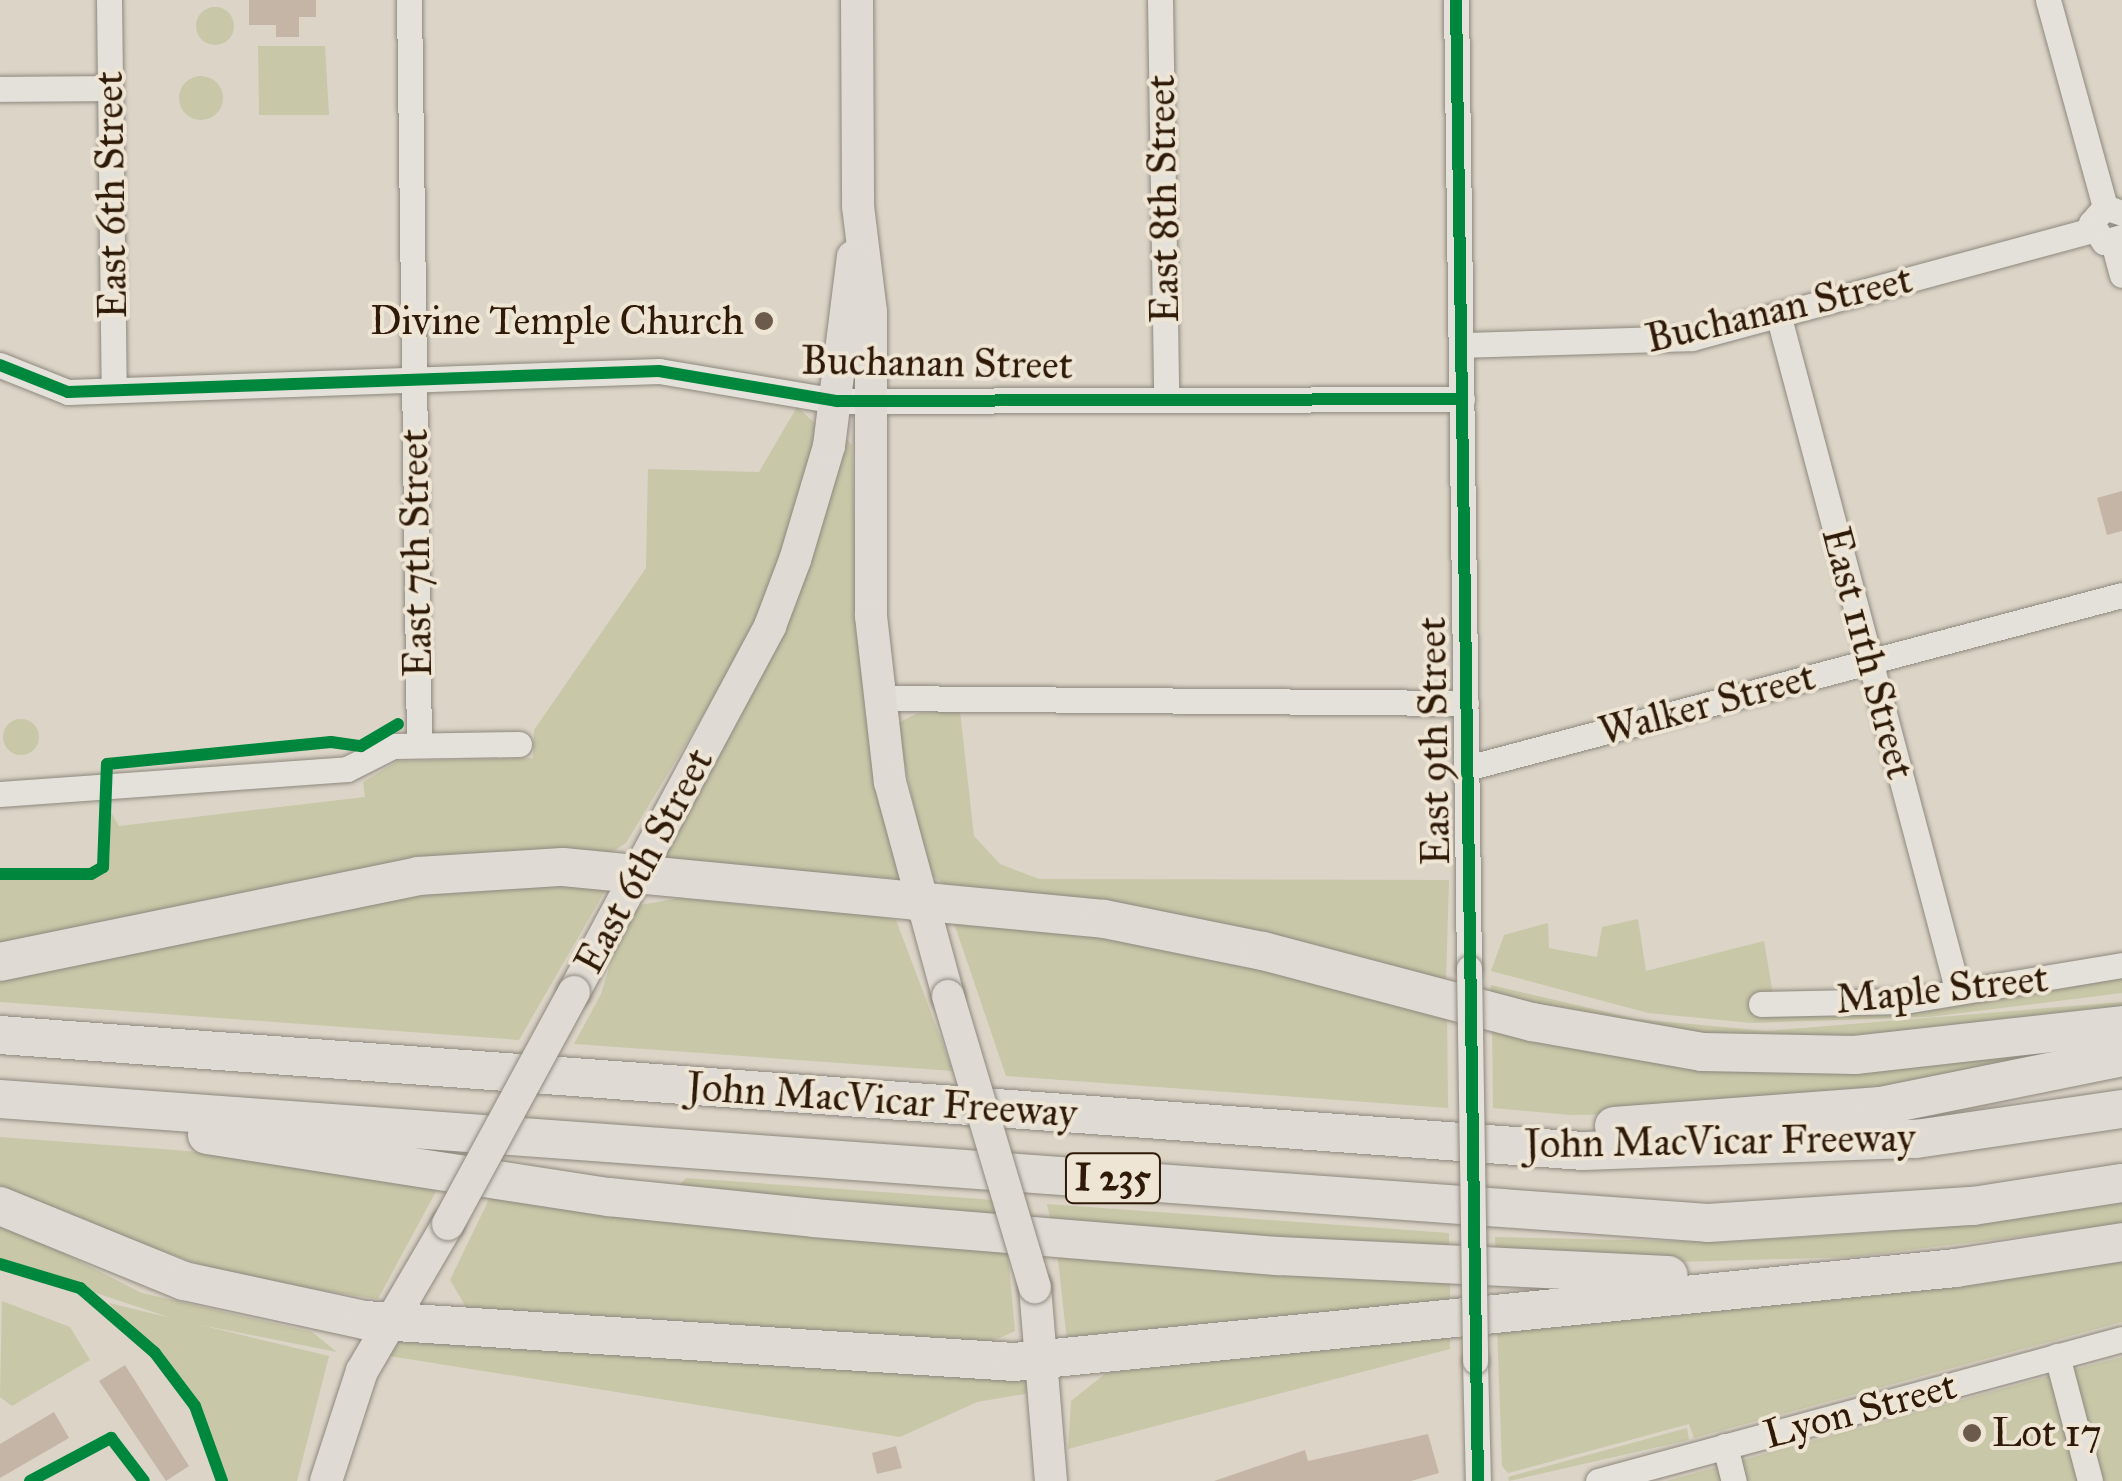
<!DOCTYPE html>
<html>
<head>
<meta charset="utf-8">
<style>
  body { margin:0 }
  #map { position:relative; width:2122px; height:1481px; overflow:hidden; background:#dcd4c7; font-family:"IM FELL Great Primer",serif }
  div>[style] { position:absolute }
  .green>* { inset:0; background:#c8c7a8 }
  .round { border-radius:50% }
  .building>* { inset:0; background:#c5b5a7 }
  .roads { filter:drop-shadow(0 0 2px #8e887e) drop-shadow(0 0 2px #8e887e) }
  .minor>* { height:25px; margin:-12.5px; padding:0 12.5px; transform-origin:12.5px; border-radius:12.5px; background:#e4e1da }
  .major>* { height:32px; margin:-16px; padding:0 16px; transform-origin:16px; border-radius:16px; background:#dfdbd4 }
  .highway>* { height:38px; margin:-19px; padding:0 19px; transform-origin:19px; border-radius:19px; background:#dfdbd4 }
  .bridges { filter:drop-shadow(0 0 2px #8e887e) drop-shadow(0 0 2px #8e887e) }
  .minor-bridge>* { height:25px; margin:-12.5px; padding:0 12.5px; transform-origin:12.5px; border-radius:12.5px; background:#e4e1da }
  .major-bridge>* { height:32px; margin:-16px; padding:0 16px; transform-origin:16px; border-radius:16px; background:#dfdbd4 }
  .cycleway>* { height:12px; margin:-6px; padding:0 6px; transform-origin:6px; border-radius:6px; background:#00873e }
  .dots>* { width:28px; height:28px; translate:-50% -50%; box-sizing:border-box; border:5px solid #eee5d5; border-radius:50% }
  span { translate:-50% -50%; white-space:nowrap; text-align:center; line-height:1.15; -webkit-text-stroke:8px #eee5d5; paint-order:stroke }
  .shield-label span { padding:2px 8px; background:#eee5d5; border:2px solid; border-radius:8px; -webkit-text-stroke-width:0 }
  .shield-label { font-size:38px; color:#2f1a07; font-weight:700 }
  .street-label { font-size:40px; color:#2f1a07 }
  .poi-label { font-size:40px; color:#2f1a07 }
  .right { translate:-100% -50%; text-align:right }
  .left { translate:0 -50%; text-align:left }
</style>
</head>
<body>
<div id="map">
  <div class="green">
    <i class="round" style="left:196px;top:7px;width:38px;height:38px"></i>
    <i style="clip-path:polygon(258px 46px,325px 46px,329px 115px,259px 115px)"></i>
    <i class="round" style="left:179px;top:76px;width:44px;height:44px"></i>
    <i style="clip-path:polygon(797px 407px,816px 424px,810px 471px,752px 634px,626px 843px,609px 854px,0 950px,0 877px,96px 875px,110px 858px,109px 809px,119px 826px,365px 797px,363px 782px,398px 761px,533px 758px,534px 730px,646px 568px,648px 469px,759px 472px)"></i>
    <i style="clip-path:polygon(845px 438px,852px 445px,856px 584px,903px 879px,662px 861px)"></i>
    <i style="clip-path:polygon(960px 711px,974px 836px,1000px 864px,1039px 879px,1449px 880px,1446px 981px,947px 886px,929px 874px,896px 724px,918px 713px)"></i>
    <i class="round" style="left:3px;top:719px;width:36px;height:36px"></i>
    <i style="clip-path:polygon(556px 885px,606px 889px,519px 1040px,0 1002px,0 975px,423px 893px)"></i>
    <i style="clip-path:polygon(680px 898px,775px 908px,820px 903px,896px 920px,953px 1071px,574px 1044px,601px 994px,619px 935px,640px 905px)"></i>
    <i style="clip-path:polygon(1638px 919px,1646px 971px,1764px 941px,1773px 995px,1754px 998px,1753px 1016px,1942px 1007px,2122px 974px,2122px 993px,1929px 1017px,1752px 1023px,1648px 1013px,1491px 971px,1504px 935px,1548px 923px,1549px 948px,1597px 957px,1602px 927px)"></i>
    <i style="clip-path:polygon(953px 920px,1114px 935px,1447px 1010px,1448px 1108px,1006px 1076px)"></i>
    <i style="clip-path:polygon(1491px 985px,1636px 1019px,1767px 1031px,2122px 1002px,2122px 1013px,1756px 1043px,1491px 997px)"></i>
    <i style="clip-path:polygon(1492px 1024px,1574px 1043px,2122px 1040px,1953px 1081px,1662px 1114px,1570px 1115px,1493px 1108px)"></i>
    <i style="clip-path:polygon(0 1137px,188px 1151px,440px 1184px,378px 1299px,239px 1278px,0 1194px)"></i>
    <i style="clip-path:polygon(686px 1178px,994px 1200px,1000px 1220px,679px 1186px)"></i>
    <i style="clip-path:polygon(492px 1193px,1007px 1244px,1015px 1331px,986px 1344px,492px 1315px,466px 1307px,450px 1280px)"></i>
    <i style="clip-path:polygon(2122px 1203px,2122px 1224px,1852px 1257px,1610px 1264px,1496px 1257px,1495px 1237px,1722px 1242px,1883px 1232px)"></i>
    <i style="clip-path:polygon(1047px 1204px,1449px 1233px,1449px 1251px,1051px 1222px)"></i>
    <i style="clip-path:polygon(0 1221px,142px 1293px,312px 1332px,337px 1352px,180px 1321px,0 1261px)"></i>
    <i style="clip-path:polygon(1057px 1251px,1450px 1280px,1450px 1307px,1068px 1350px)"></i>
    <i style="clip-path:polygon(2122px 1255px,2122px 1322px,1694px 1438px,1689px 1424px,1508px 1473px,1502px 1466px,1497px 1324px)"></i>
    <i style="clip-path:polygon(2px 1301px,70px 1327px,90px 1360px,12px 1406px,0 1397px)"></i>
    <i style="clip-path:polygon(109px 1303px,329px 1356px,297px 1481px,224px 1481px,189px 1392px)"></i>
    <i style="clip-path:polygon(1450px 1332px,1450px 1349px,1068px 1449px,1071px 1401px,1106px 1373px)"></i>
    <i style="clip-path:polygon(397px 1340px,1025px 1374px,1030px 1393px,977px 1402px,900px 1437px,389px 1356px)"></i>
    <i style="clip-path:polygon(2122px 1357px,2122px 1481px,1666px 1481px,2042px 1378px)"></i>
    <i style="clip-path:polygon(1687px 1428px,1689px 1440px,1509px 1481px,1508px 1477px)"></i>
  </div>
  <div class="building">
    <i style="clip-path:polygon(249px 0,316px 0,316px 17px,299px 17px,299px 37px,276px 37px,276px 25px,249px 25px)"></i>
    <i style="clip-path:polygon(2122px 491px,2122px 531px,2107px 535px,2097px 498px)"></i>
    <i style="clip-path:polygon(125px 1365px,189px 1466px,166px 1481px,99px 1381px)"></i>
    <i style="clip-path:polygon(54px 1412px,69px 1438px,0 1478px,0 1444px)"></i>
    <i style="clip-path:polygon(1428px 1434px,1439px 1473px,1411px 1481px,1214px 1481px,1305px 1450px,1308px 1461px)"></i>
    <i style="clip-path:polygon(896px 1446px,902px 1468px,877px 1474px,872px 1453px)"></i>
  </div>
  <div class="roads">
    <div class="minor">
      <i style="left:109px;top:0;width:389px;rotate:89.3deg"></i>
      <i style="left:409px;top:0;width:745px;rotate:89.23deg"></i>
      <i style="left:1160px;top:0;width:397px;rotate:89.1deg"></i>
      <i style="left:1456px;top:0;width:968px;rotate:89.23deg"></i>
      <i style="left:2048px;top:0;width:215px;rotate:74.6deg"></i>
      <i style="left:0;top:89px;width:110px;rotate:-0.5deg"></i>
      <i style="left:2122px;top:213px;width:18px;rotate:-161deg"></i>
      <i style="left:2105px;top:207px;width:21px;rotate:131deg"></i>
      <i style="left:2091px;top:223px;width:23px;rotate:56deg"></i>
      <i style="left:2104px;top:242px;width:19px;rotate:-16deg"></i>
      <i style="left:2113px;top:242px;width:34px;rotate:75deg"></i>
      <i style="left:1778px;top:314px;width:701px;rotate:75.13deg"></i>
      <i style="left:1461px;top:345px;width:231px;rotate:-1.7deg"></i>
      <i style="left:1692px;top:338px;width:413px;rotate:-15.1deg"></i>
      <i style="left:0;top:365px;width:73px;rotate:21.7deg"></i>
      <i style="left:68px;top:392px;width:591px;rotate:-2.04deg"></i>
      <i style="left:659px;top:371px;width:181px;rotate:9.6deg"></i>
      <i style="left:837px;top:401px;width:625px;rotate:-0.18deg"></i>
      <i style="left:879px;top:698px;width:587px;rotate:0.49deg"></i>
      <i style="left:1467px;top:768px;width:677px;rotate:-14.8deg"></i>
      <i style="left:0;top:794px;width:348px;rotate:-4.1deg"></i>
      <i style="left:347px;top:769px;width:51px;rotate:-26.6deg"></i>
      <i style="left:393px;top:746px;width:126px;rotate:-0.9deg"></i>
      <i style="left:1761px;top:1004px;width:144px;rotate:-1.2deg"></i>
      <i style="left:1905px;top:1001px;width:220px;rotate:-9.4deg"></i>
      <i style="left:2057px;top:1356px;width:129px;rotate:75.2deg"></i>
      <i style="left:1475px;top:1361px;width:120px;rotate:88.6deg"></i>
      <i style="left:1725px;top:1446px;width:36px;rotate:76deg"></i>
      <i style="left:1598px;top:1481px;width:543px;rotate:-15.16deg"></i>
    </div>
    <div class="major">
      <i style="left:857px;top:0;width:206px;rotate:89.7deg"></i>
      <i style="left:858px;top:206px;width:107px;rotate:83deg"></i>
      <i style="left:871px;top:312px;width:304px;rotate:90deg"></i>
      <i style="left:871px;top:616px;width:167px;rotate:83.5deg"></i>
      <i style="left:890px;top:782px;width:222px;rotate:74.8deg"></i>
      <i style="left:574px;top:992px;width:415px;rotate:-61.8deg"></i>
      <i style="left:770px;top:626px;width:71px;rotate:-69.3deg"></i>
      <i style="left:795px;top:560px;width:119px;rotate:-73.4deg"></i>
      <i style="left:829px;top:446px;width:191px;rotate:-82.8deg"></i>
      <i style="left:1035px;top:1287px;width:195px;rotate:85.3deg"></i>
      <i style="left:326px;top:1481px;width:116px;rotate:-71.9deg"></i>
      <i style="left:362px;top:1371px;width:170px;rotate:-59.7deg"></i>
    </div>
    <div class="highway">
      <i style="left:0;top:962px;width:427px;rotate:-11.6deg"></i>
      <i style="left:418px;top:876px;width:145px;rotate:-3.6deg"></i>
      <i style="left:563px;top:867px;width:543px;rotate:5.49deg"></i>
      <i style="left:1104px;top:919px;width:162px;rotate:11.4deg"></i>
      <i style="left:1263px;top:951px;width:278px;rotate:14.8deg"></i>
      <i style="left:1532px;top:1022px;width:173px;rotate:10deg"></i>
      <i style="left:1702px;top:1052px;width:153px;rotate:1.1deg"></i>
      <i style="left:1855px;top:1055px;width:269px;rotate:-6.4deg"></i>
      <i style="left:0;top:1035px;width:1587px;rotate:4.19deg"></i>
      <i style="left:1583px;top:1151px;width:333px;rotate:-2.1deg"></i>
      <i style="left:1916px;top:1139px;width:208px;rotate:-8.3deg"></i>
      <i style="left:0;top:1099px;width:1712px;rotate:4.15deg"></i>
      <i style="left:1708px;top:1223px;width:266px;rotate:-3.7deg"></i>
      <i style="left:1973px;top:1206px;width:151px;rotate:-8.8deg"></i>
      <i style="left:1614px;top:1126px;width:267px;rotate:-4.3deg"></i>
      <i style="left:1880px;top:1106px;width:247px;rotate:-11.4deg"></i>
      <i style="left:207px;top:1135px;width:407px;rotate:8.8deg"></i>
      <i style="left:609px;top:1197px;width:206px;rotate:5.8deg"></i>
      <i style="left:814px;top:1218px;width:466px;rotate:4.7deg"></i>
      <i style="left:1278px;top:1256px;width:391px;rotate:2.8deg"></i>
      <i style="left:0;top:1206px;width:199px;rotate:22.2deg"></i>
      <i style="left:184px;top:1281px;width:185px;rotate:12.2deg"></i>
      <i style="left:365px;top:1320px;width:650px;rotate:3.7deg"></i>
      <i style="left:1014px;top:1362px;width:946px;rotate:-5.7deg"></i>
      <i style="left:1955px;top:1268px;width:169px;rotate:-8.8deg"></i>
    </div>
  </div>
  <div class="bridges">
    <div class="minor-bridge">
      <i style="left:1469px;top:968px;width:393px;rotate:89.1deg"></i>
    </div>
    <div class="major-bridge">
      <i style="left:948px;top:996px;width:304px;rotate:73.4deg"></i>
      <i style="left:448px;top:1224px;width:264px;rotate:-61.5deg"></i>
    </div>
  </div>
  <div class="cycleway">
    <i style="left:1456px;top:0;width:1481px;rotate:89.15deg"></i>
    <i style="left:0;top:365px;width:73px;rotate:21.7deg"></i>
    <i style="left:68px;top:392px;width:591px;rotate:-2.04deg"></i>
    <i style="left:659px;top:371px;width:181px;rotate:9.6deg"></i>
    <i style="left:837px;top:401px;width:625px;rotate:-0.18deg"></i>
    <i style="left:0;top:874px;width:91px"></i>
    <i style="left:91px;top:874px;width:14px;rotate:-30deg"></i>
    <i style="left:103px;top:867px;width:103px;rotate:-87.8deg"></i>
    <i style="left:107px;top:764px;width:225px;rotate:-5.6deg"></i>
    <i style="left:331px;top:742px;width:30px;rotate:8deg"></i>
    <i style="left:361px;top:746px;width:43px;rotate:-30.7deg"></i>
    <i style="left:0;top:1264px;width:84px;rotate:16.7deg"></i>
    <i style="left:80px;top:1288px;width:99px;rotate:40.9deg"></i>
    <i style="left:155px;top:1353px;width:66px;rotate:53deg"></i>
    <i style="left:195px;top:1406px;width:80px;rotate:70.2deg"></i>
    <i style="left:30px;top:1481px;width:92px;rotate:-28deg"></i>
    <i style="left:111px;top:1438px;width:54px;rotate:52.5deg"></i>
  </div>
  <div class="dots">
    <i style="left:764px;top:321px;background:#6c5b4a"></i>
    <i style="left:1972px;top:1433px;background:#6c5b4a"></i>
  </div>
  <div class="shield-label">
    <span style="left:1113px;top:1178px">I 235</span>
  </div>
  <div class="street-label">
    <span style="left:111px;top:195px;rotate:-91deg">East 6th Street</span>
    <span style="left:1163px;top:199px;rotate:-91deg">East 8th Street</span>
    <span style="left:1779px;top:309px;rotate:-13deg">Buchanan Street</span>
    <span style="left:937px;top:363px;rotate:1deg">Buchanan Street</span>
    <span style="left:416px;top:553px;rotate:-91deg">East 7th Street</span>
    <span style="left:1868px;top:653px;rotate:75deg">East 11th Street</span>
    <span style="left:1707px;top:704px;rotate:-15deg">Walker Street</span>
    <span style="left:1434px;top:741px;rotate:-91deg">East 9th Street</span>
    <span style="left:644px;top:861px;rotate:-62deg">East 6th Street</span>
    <span style="left:1942px;top:989px;rotate:-6deg">Maple Street</span>
    <span style="left:882px;top:1100px;rotate:4deg">John MacVicar Freeway</span>
    <span style="left:1720px;top:1141px;rotate:-1deg">John MacVicar Freeway</span>
    <span style="left:1860px;top:1410px;rotate:-15deg">Lyon Street</span>
  </div>
  <div class="poi-label">
    <span class="right" style="left:744px;top:321px">Divine Temple Church</span>
    <span class="left" style="left:1992px;top:1433px">Lot 17</span>
  </div>
</div>
</body>
</html>
